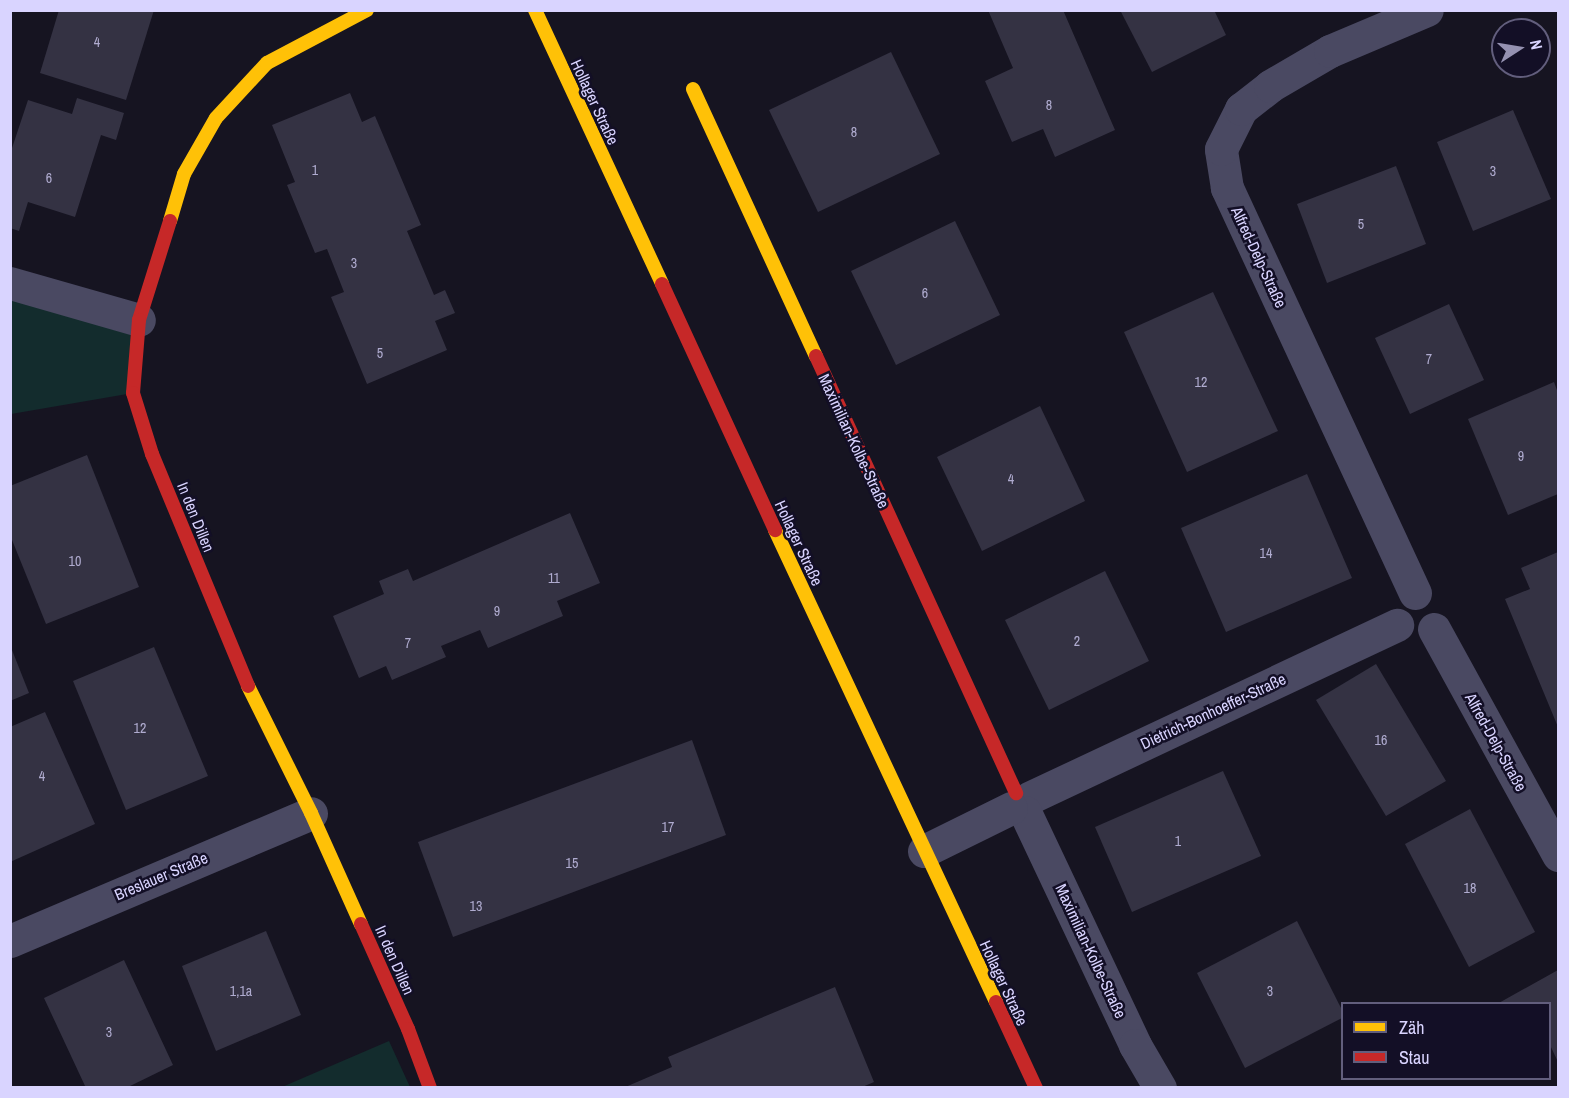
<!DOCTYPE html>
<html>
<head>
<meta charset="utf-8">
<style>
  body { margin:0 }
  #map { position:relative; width:1569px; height:1098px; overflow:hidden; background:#161421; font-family:"Archivo Narrow",sans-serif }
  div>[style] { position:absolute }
  .green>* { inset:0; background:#132c2d }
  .building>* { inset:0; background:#343243 }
  .street>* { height:33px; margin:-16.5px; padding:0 16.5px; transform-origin:16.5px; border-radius:16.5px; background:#4a4962 }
  .slow>* { height:14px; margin:-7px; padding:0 7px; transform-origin:7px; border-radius:7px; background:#ffc107 }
  .jam>* { height:14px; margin:-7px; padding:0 7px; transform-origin:7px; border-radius:7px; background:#c62828 }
  span { translate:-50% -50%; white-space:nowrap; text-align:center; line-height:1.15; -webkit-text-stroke:5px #130f26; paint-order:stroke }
  .number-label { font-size:14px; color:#b0acd0 }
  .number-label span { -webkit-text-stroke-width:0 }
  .street-label { font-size:16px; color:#d9d4ff }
  .frame { position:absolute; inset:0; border:12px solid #d9d4ff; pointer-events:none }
  .legend { position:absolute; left:1341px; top:1002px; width:210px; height:78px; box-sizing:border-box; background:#130f26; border:2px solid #625e7d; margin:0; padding:8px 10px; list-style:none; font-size:18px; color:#d9d4ff }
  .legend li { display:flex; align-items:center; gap:12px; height:30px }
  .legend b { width:30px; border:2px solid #625e7d }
  .north { position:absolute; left:1491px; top:18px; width:60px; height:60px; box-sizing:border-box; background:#130f26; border:2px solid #625e7d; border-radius:50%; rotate:78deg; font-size:16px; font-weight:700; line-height:24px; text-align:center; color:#d9d4ff }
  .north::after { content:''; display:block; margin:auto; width:21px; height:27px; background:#9591b1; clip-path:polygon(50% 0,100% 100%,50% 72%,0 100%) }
</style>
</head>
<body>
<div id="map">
  <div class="green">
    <i style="clip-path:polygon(11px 283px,139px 320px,133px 393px,11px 414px)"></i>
    <i style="clip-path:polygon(389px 1041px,410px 1087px,282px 1087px)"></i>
  </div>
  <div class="building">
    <i style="clip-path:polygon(59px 10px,154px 10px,126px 100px,40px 73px)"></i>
    <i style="clip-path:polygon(988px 10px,1063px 10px,1115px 130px,1055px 157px,1043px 129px,1012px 142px,985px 81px,1013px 68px)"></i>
    <i style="clip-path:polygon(1120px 10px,1214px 10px,1226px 35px,1152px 72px)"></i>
    <i style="clip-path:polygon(891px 52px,940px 154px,818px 212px,769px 110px)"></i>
    <i style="clip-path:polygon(350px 93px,362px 122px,375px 116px,421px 225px,407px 231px,434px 295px,445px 290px,455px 313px,435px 321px,447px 350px,367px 384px,331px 297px,344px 292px,327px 249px,315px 253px,287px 185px,295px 182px,272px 125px)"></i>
    <i style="clip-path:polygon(77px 98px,124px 113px,116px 140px,101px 135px,75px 217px,28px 202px,19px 231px,10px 228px,10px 154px,28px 100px,72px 114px)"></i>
    <i style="clip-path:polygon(1513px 110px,1551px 199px,1473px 231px,1437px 142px)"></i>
    <i style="clip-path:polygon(1396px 166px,1426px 244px,1327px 283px,1297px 204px)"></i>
    <i style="clip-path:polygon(955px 221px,1000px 315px,896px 365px,851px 271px)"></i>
    <i style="clip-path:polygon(1213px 292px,1278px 431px,1187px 472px,1124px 332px)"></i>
    <i style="clip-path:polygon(1449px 304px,1484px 380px,1410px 414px,1375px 338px)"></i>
    <i style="clip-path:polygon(1554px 382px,1558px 393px,1558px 494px,1508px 515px,1468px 419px)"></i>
    <i style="clip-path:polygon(1040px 406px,1085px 501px,982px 551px,937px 457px)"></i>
    <i style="clip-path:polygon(87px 455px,139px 587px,46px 624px,10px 535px,10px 486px)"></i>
    <i style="clip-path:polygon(1307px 474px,1352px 578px,1226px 632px,1181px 528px)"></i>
    <i style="clip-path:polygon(570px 513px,600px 583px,557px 601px,563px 616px,488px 648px,480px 630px,441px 646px,446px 657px,392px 680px,386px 666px,359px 678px,333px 616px,384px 594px,379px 581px,408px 569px,413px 581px)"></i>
    <i style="clip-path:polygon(1558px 552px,1558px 727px,1505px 599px,1530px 589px,1521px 568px)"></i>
    <i style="clip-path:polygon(1105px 571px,1149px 661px,1049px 710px,1005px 620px)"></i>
    <i style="clip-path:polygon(10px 645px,29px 693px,10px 701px)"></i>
    <i style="clip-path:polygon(154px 647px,208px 776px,126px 810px,73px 681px)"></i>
    <i style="clip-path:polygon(1376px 664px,1446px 781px,1386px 816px,1316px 700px)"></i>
    <i style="clip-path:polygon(45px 712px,95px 824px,10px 862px,10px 727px)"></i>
    <i style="clip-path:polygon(692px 740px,726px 835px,453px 937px,418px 842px)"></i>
    <i style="clip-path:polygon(1223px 771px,1261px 856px,1132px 912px,1095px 827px)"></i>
    <i style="clip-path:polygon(1470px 809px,1535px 932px,1469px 967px,1405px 844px)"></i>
    <i style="clip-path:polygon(1297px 921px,1342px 1010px,1342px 1018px,1245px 1068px,1197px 973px)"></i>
    <i style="clip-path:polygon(266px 931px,301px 1015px,216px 1051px,182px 966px)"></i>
    <i style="clip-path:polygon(124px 960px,173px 1065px,126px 1088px,86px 1088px,44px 998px)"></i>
    <i style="clip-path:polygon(1558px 970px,1558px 1062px,1550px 1045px,1550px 1004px,1497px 1004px)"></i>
    <i style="clip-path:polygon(835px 987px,874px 1082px,860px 1088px,623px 1088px,672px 1067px,668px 1057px)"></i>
  </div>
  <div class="street">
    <i style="left:10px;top:283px;width:134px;rotate:16deg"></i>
    <i style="left:1415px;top:593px;width:447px;rotate:-114.9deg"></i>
    <i style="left:1227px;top:188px;width:39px;rotate:-99deg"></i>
    <i style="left:1221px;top:149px;width:45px;rotate:-63.4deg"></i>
    <i style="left:1241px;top:109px;width:37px;rotate:-38deg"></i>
    <i style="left:1270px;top:86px;width:69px;rotate:-30.3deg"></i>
    <i style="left:1330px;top:51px;width:105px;rotate:-22.9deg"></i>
    <i style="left:1434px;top:629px;width:258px;rotate:61.2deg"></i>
    <i style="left:1029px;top:798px;width:407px;rotate:-25.2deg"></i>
    <i style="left:1025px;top:812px;width:258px;rotate:64.7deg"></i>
    <i style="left:1135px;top:1045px;width:50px;rotate:59.8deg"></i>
    <i style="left:924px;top:851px;width:97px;rotate:-26.3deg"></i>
    <i style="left:10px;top:941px;width:327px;rotate:-23deg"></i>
  </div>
  <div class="slow">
    <i style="left:535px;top:10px;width:302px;rotate:65.1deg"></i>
    <i style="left:693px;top:89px;width:294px;rotate:65.3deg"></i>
    <i style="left:170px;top:221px;width:49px;rotate:-73.4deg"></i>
    <i style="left:184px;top:174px;width:64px;rotate:-60.3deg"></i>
    <i style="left:216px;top:118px;width:75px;rotate:-47.2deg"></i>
    <i style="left:267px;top:63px;width:113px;rotate:-27.9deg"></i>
    <i style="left:775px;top:530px;width:521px;rotate:64.91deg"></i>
    <i style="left:248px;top:686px;width:142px;rotate:63.6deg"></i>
    <i style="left:311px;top:813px;width:122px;rotate:65.8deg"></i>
  </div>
  <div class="jam">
    <i style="left:170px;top:221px;width:104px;rotate:107.4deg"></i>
    <i style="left:139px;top:320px;width:73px;rotate:94.7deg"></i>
    <i style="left:133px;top:393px;width:64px;rotate:72.7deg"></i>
    <i style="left:152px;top:454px;width:251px;rotate:67.5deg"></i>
    <i style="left:662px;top:284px;width:271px;rotate:65.3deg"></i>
    <i style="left:816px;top:356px;width:481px;rotate:65.4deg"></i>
    <i style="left:361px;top:924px;width:115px;rotate:65.9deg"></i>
    <i style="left:408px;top:1029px;width:63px;rotate:69.6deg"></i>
    <i style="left:996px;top:1002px;width:95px;rotate:65.1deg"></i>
  </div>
  <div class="number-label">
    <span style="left:97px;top:42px">4</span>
    <span style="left:1049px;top:105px">8</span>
    <span style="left:854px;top:132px">8</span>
    <span style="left:315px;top:170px">1</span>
    <span style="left:1493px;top:171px">3</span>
    <span style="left:49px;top:178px">6</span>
    <span style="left:1361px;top:224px">5</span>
    <span style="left:354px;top:263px">3</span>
    <span style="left:925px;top:293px">6</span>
    <span style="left:380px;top:353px">5</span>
    <span style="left:1429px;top:359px">7</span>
    <span style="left:1201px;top:382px">12</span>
    <span style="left:1521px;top:456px">9</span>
    <span style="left:1011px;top:479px">4</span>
    <span style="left:1266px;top:553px">14</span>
    <span style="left:75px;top:561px">10</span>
    <span style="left:554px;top:578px">11</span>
    <span style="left:497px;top:611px">9</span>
    <span style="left:1077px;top:641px">2</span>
    <span style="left:408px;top:643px">7</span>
    <span style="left:140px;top:728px">12</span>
    <span style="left:1381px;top:740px">16</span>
    <span style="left:42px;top:776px">4</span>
    <span style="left:668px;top:827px">17</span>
    <span style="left:1178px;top:841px">1</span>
    <span style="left:572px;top:863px">15</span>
    <span style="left:1470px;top:888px">18</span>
    <span style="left:476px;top:906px">13</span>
    <span style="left:241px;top:991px">1,1a</span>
    <span style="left:1270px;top:991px">3</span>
    <span style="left:109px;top:1032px">3</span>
  </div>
  <div class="street-label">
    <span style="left:595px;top:102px;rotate:65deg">Hollager Straße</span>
    <span style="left:1259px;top:257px;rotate:65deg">Alfred-Delp-Straße</span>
    <span style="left:854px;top:441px;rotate:65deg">Maximilian-Kolbe-Straße</span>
    <span style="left:196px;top:517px;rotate:68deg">In den Dillen</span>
    <span style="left:799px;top:543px;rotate:65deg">Hollager Straße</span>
    <span style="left:1213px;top:711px;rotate:-25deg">Dietrich-Bonhoeffer-Straße</span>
    <span style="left:1496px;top:742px;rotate:61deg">Alfred-Delp-Straße</span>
    <span style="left:161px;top:876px;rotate:-23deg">Breslauer Straße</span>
    <span style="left:1091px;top:951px;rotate:65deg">Maximilian-Kolbe-Straße</span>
    <span style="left:395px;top:960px;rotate:66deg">In den Dillen</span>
    <span style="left:1004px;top:983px;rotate:65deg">Hollager Straße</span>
  </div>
  <div class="frame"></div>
  <ul class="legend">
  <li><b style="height:8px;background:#ffc107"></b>Zäh</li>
  <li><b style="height:8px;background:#c62828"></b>Stau</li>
  </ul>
  <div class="north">N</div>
</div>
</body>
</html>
